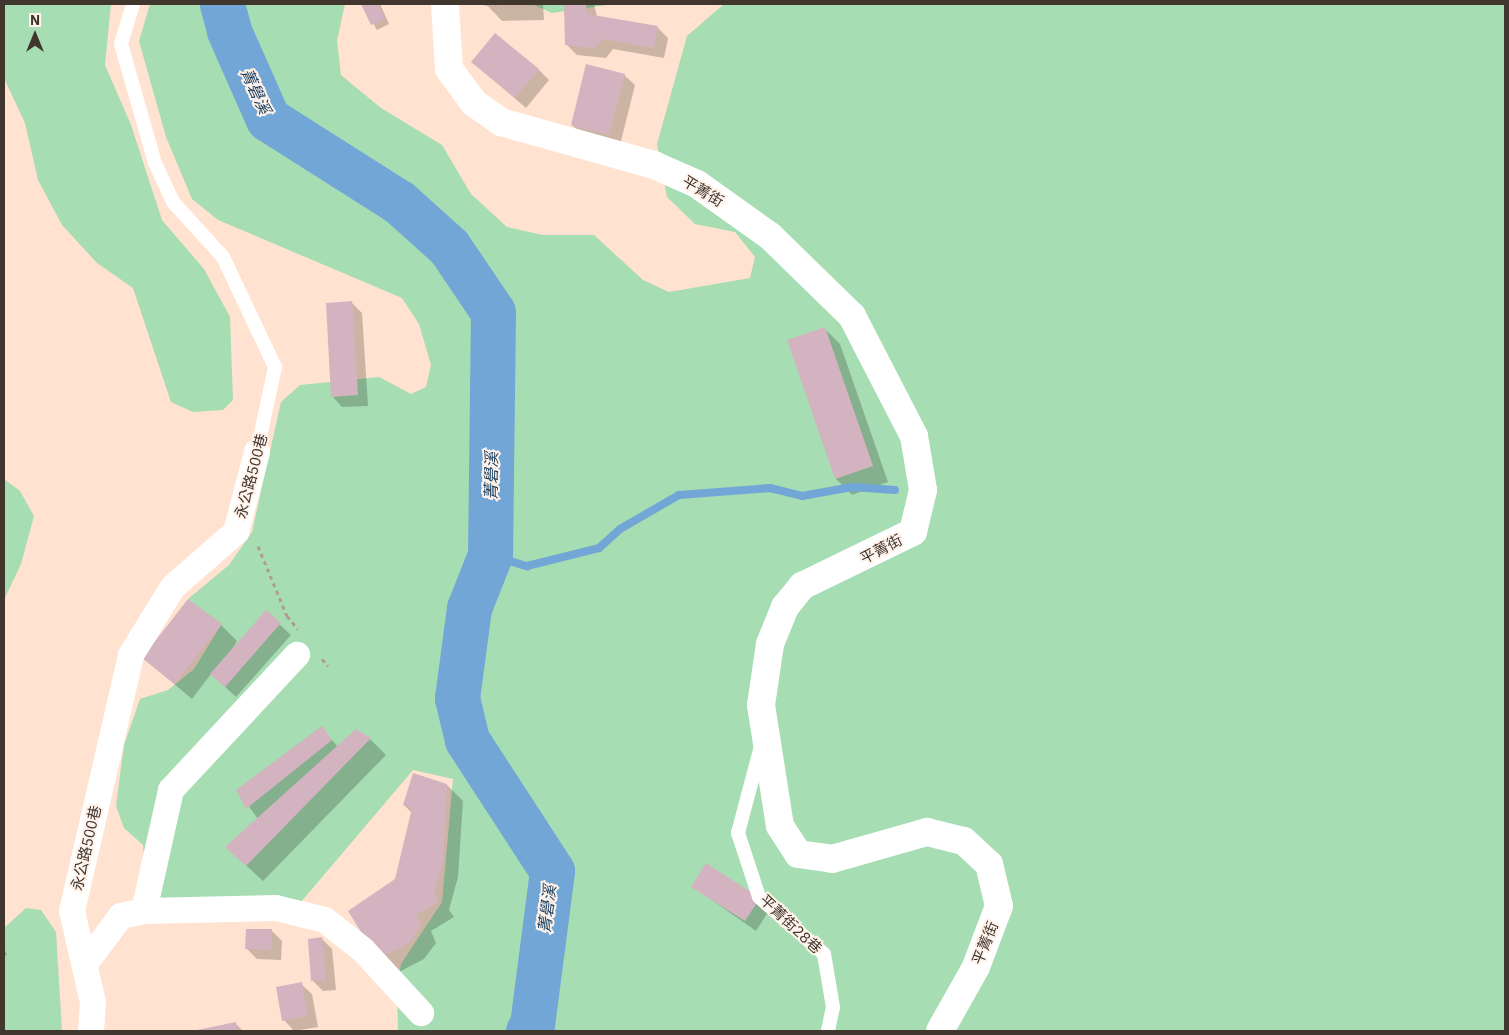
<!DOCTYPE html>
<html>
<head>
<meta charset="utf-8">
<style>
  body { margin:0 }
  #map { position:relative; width:1509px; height:1035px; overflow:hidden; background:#ffe2cf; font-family:"IBM Plex Sans","Noto Sans TC",sans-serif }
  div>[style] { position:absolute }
  .green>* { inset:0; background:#a7ddb2 }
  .shadow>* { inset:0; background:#0003 }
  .stream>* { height:8px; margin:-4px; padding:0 4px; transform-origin:4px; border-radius:4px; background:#71a6d7 }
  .river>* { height:45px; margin:-22.5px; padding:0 22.5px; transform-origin:22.5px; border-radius:22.5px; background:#71a6d7 }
  .building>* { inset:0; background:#d4b3c0 }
  .path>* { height:3px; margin-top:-1.5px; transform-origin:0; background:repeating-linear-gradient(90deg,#b29c8d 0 4px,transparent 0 8px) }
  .lane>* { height:14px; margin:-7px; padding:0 7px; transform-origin:7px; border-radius:7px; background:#fff }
  .street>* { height:26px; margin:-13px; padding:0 13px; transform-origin:13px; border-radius:13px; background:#fff }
  .secondary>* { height:28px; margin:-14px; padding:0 14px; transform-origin:14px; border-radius:14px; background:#fff }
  span { translate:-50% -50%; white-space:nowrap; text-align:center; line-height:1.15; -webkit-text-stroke:4px #fff3eb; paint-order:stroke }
  .street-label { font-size:15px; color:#41362e }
  .water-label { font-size:16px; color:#153c5d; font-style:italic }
  .frame { position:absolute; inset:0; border:5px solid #41362e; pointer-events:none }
  .north { position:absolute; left:10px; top:10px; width:50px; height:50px; -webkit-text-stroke:4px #fff3eb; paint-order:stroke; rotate:0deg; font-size:14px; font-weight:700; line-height:20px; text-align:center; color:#41362e }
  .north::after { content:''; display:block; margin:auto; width:18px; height:22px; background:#41362e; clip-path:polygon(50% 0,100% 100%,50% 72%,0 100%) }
</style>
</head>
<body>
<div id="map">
  <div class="green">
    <i style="clip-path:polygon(4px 4px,111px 4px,105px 65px,131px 125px,162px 220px,204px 269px,230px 317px,233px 400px,223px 410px,193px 412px,171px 402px,133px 288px,97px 263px,62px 225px,38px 180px,25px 123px,4px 78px)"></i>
    <i style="clip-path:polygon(150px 4px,345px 4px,337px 41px,341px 75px,381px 108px,442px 145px,471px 194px,507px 227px,543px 235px,594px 235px,643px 280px,669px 292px,750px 278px,755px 257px,735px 232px,695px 224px,667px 197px,657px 144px,687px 36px,724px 4px,1505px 4px,1505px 1031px,398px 1031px,397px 984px,401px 964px,442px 902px,453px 779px,413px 770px,301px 902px,155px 900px,146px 884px,143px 845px,124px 828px,116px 806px,124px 745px,140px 699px,168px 690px,194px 669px,221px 625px,188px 599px,229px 565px,252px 532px,281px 402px,300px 385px,379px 377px,411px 394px,426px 387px,431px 365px,419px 324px,402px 298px,218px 220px,192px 199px,166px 137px,139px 41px)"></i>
    <i style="clip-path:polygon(532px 4px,614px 4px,552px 13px)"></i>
    <i style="clip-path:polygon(4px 479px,20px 491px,34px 516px,21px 564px,4px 600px)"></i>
    <i style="clip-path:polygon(26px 908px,41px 910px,56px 932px,62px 1031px,4px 1031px,4px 928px)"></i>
  </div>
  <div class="shadow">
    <i style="clip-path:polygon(362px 4px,380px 4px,389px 24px,377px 30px)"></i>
    <i style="clip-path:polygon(543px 4px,544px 20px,502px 21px,486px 4px)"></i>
    <i style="clip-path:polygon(565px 4px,594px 4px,597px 17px,657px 27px,668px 38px,664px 58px,613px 49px,606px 58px,577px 55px,566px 44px)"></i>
    <i style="clip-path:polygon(473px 62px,539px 70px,549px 80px,526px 108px)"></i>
    <i style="clip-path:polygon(624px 75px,635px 85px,620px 145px,583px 136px,572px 125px)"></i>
    <i style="clip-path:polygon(352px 303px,362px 313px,368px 406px,342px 407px,332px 396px)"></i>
    <i style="clip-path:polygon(824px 328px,840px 344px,888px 482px,852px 495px,836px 479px,789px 340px)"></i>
    <i style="clip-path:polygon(266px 612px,291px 635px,236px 697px,211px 674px,192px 699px,143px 658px,221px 625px,237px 641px,229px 655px)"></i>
    <i style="clip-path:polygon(322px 728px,338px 747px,370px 739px,386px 755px,263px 881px,227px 848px,258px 819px,238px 791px)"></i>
    <i style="clip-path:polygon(447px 785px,463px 801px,458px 877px,449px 910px,454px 917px,431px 931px,436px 943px,424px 959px,395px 974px,379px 958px,412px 813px,404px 805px)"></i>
    <i style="clip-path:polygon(692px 886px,760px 899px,770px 909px,756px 931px)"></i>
    <i style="clip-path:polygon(272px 931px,282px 941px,281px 960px,257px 959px,246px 948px)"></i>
    <i style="clip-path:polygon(322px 939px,332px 949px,336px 990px,323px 991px,312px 980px)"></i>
    <i style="clip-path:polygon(4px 949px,7px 954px,4px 957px)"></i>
    <i style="clip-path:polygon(301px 984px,312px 994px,318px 1027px,294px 1031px,284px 1020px)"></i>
    <i style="clip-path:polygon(235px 1023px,243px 1031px,199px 1031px)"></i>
  </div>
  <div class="stream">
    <i style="left:490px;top:555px;width:39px;rotate:17deg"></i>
    <i style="left:527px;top:566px;width:74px;rotate:-14deg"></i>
    <i style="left:599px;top:548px;width:28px;rotate:-42deg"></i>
    <i style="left:620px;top:529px;width:68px;rotate:-30deg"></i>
    <i style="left:679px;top:495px;width:91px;rotate:-4.4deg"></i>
    <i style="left:770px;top:488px;width:33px;rotate:14deg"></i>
    <i style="left:802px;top:496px;width:51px;rotate:-10.2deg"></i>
    <i style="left:852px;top:487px;width:43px;rotate:4deg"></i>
  </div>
  <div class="river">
    <i style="left:222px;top:4px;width:28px;rotate:75deg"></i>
    <i style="left:229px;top:31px;width:96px;rotate:66.1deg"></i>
    <i style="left:268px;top:119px;width:155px;rotate:32.4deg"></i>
    <i style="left:399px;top:202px;width:67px;rotate:42deg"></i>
    <i style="left:449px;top:247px;width:78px;rotate:55.9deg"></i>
    <i style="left:493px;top:312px;width:243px;rotate:90.7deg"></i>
    <i style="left:490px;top:555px;width:57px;rotate:111.6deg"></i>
    <i style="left:469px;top:608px;width:91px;rotate:97.6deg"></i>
    <i style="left:457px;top:698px;width:43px;rotate:76.6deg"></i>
    <i style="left:467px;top:740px;width:156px;rotate:57deg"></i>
    <i style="left:552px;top:871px;width:155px;rotate:97.4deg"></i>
    <i style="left:532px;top:1025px;width:7px;rotate:124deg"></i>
  </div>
  <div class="building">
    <i style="clip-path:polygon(361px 4px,378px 4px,385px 19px,371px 25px)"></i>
    <i style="clip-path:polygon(485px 4px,502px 4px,502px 5px,485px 6px)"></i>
    <i style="clip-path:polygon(564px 4px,586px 4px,587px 14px,658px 26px,654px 48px,602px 39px,595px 48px,565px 45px)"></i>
    <i style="clip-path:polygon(495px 33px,539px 69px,515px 98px,471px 62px)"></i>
    <i style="clip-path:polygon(586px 64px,625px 74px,609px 135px,571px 125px)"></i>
    <i style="clip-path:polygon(352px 301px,358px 395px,331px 397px,326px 303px)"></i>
    <i style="clip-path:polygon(825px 327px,873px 466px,835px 479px,787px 340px)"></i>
    <i style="clip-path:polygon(188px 599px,222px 624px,175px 684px,142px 658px)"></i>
    <i style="clip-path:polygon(266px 610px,281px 623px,225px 687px,210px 674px)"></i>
    <i style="clip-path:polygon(322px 726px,332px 740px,246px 809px,236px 790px)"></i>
    <i style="clip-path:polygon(356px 729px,371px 738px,246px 866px,225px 847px)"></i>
    <i style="clip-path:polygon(413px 773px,447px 784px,443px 861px,434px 893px,439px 901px,416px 915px,421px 926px,409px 943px,378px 959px,348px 911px,395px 879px,412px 808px,403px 805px)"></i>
    <i style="clip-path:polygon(706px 863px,760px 898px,745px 921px,691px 887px)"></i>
    <i style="clip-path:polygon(246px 929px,272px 929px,271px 950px,245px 949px)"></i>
    <i style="clip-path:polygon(322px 937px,326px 980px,311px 981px,308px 939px)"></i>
    <i style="clip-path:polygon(302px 982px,308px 1016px,282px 1021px,276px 987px)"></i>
    <i style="clip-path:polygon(236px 1022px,238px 1031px,197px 1031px,197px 1030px)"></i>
  </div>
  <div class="path">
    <i style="left:258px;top:546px;width:76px;rotate:67.5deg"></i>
    <i style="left:287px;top:616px;width:17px;rotate:50deg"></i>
    <i style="left:322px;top:659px;width:9px;rotate:49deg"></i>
  </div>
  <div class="lane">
    <i style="left:133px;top:4px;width:42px;rotate:106.7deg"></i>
    <i style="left:121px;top:44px;width:124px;rotate:74.1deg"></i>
    <i style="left:155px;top:163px;width:43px;rotate:65.2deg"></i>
    <i style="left:173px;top:202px;width:74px;rotate:47.7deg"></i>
    <i style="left:223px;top:257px;width:122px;rotate:64.7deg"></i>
    <i style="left:275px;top:367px;width:87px;rotate:102deg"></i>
    <i style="left:761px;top:746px;width:90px;rotate:104.8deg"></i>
    <i style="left:738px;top:833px;width:67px;rotate:71.8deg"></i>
    <i style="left:759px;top:897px;width:86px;rotate:41.2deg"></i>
    <i style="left:824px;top:954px;width:54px;rotate:80.4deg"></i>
    <i style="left:833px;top:1007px;width:25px;rotate:102deg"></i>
  </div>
  <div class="street">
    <i style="left:144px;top:911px;width:124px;rotate:-77.4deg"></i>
    <i style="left:171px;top:790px;width:185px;rotate:-47deg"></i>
    <i style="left:85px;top:964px;width:60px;rotate:-53.1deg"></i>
    <i style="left:121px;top:916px;width:24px;rotate:-12deg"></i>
    <i style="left:144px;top:911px;width:132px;rotate:-1.3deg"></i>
    <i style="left:276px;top:908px;width:50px;rotate:13.8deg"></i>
    <i style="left:325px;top:920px;width:48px;rotate:38.3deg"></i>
    <i style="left:363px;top:950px;width:86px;rotate:47.4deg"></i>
    <i style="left:91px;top:1031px;width:29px;rotate:-86deg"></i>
    <i style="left:93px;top:1002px;width:93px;rotate:-103deg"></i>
    <i style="left:72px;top:911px;width:263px;rotate:-77deg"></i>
    <i style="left:131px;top:655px;width:80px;rotate:-58.3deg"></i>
    <i style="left:173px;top:587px;width:84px;rotate:-41.1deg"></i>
    <i style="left:236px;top:532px;width:83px;rotate:-75.3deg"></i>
  </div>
  <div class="secondary">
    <i style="left:445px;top:4px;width:65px;rotate:86.5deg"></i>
    <i style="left:449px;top:69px;width:42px;rotate:53.7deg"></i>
    <i style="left:474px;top:103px;width:33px;rotate:35deg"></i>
    <i style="left:501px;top:122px;width:159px;rotate:15.7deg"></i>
    <i style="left:654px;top:165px;width:47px;rotate:23.8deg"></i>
    <i style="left:697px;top:184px;width:90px;rotate:35.5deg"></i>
    <i style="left:770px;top:236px;width:115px;rotate:44.3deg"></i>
    <i style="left:852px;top:316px;width:135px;rotate:62.7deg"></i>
    <i style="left:914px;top:436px;width:55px;rotate:80.5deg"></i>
    <i style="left:923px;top:490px;width:43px;rotate:103.4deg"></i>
    <i style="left:913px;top:532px;width:123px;rotate:154.1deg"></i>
    <i style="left:802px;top:586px;width:27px;rotate:129deg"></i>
    <i style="left:785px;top:607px;width:40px;rotate:112deg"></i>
    <i style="left:770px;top:644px;width:62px;rotate:98.4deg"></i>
    <i style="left:761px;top:705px;width:122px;rotate:81.1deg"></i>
    <i style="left:780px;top:826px;width:33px;rotate:57deg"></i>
    <i style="left:798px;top:854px;width:34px;rotate:8deg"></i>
    <i style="left:832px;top:859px;width:99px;rotate:-15.9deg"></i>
    <i style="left:927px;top:832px;width:38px;rotate:14deg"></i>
    <i style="left:964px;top:841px;width:34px;rotate:43deg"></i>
    <i style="left:989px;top:864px;width:43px;rotate:76.6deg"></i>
    <i style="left:999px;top:906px;width:65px;rotate:110.7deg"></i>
    <i style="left:976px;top:967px;width:73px;rotate:119.4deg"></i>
  </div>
  <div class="street-label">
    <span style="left:703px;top:191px;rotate:31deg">平菁街</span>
    <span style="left:251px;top:476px;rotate:-75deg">永公路500巷</span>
    <span style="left:881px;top:549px;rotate:-28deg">平菁街</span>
    <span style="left:86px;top:848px;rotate:-77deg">永公路500巷</span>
    <span style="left:791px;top:924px;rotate:43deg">平菁街28巷</span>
    <span style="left:985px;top:943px;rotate:-68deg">平菁街</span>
  </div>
  <div class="water-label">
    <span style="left:256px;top:91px;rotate:65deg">菁礐溪</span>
    <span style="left:491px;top:476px;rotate:-89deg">菁礐溪</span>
    <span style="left:547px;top:909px;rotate:-83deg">菁礐溪</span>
  </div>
  <div class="frame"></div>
  <div class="north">N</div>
</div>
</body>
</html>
